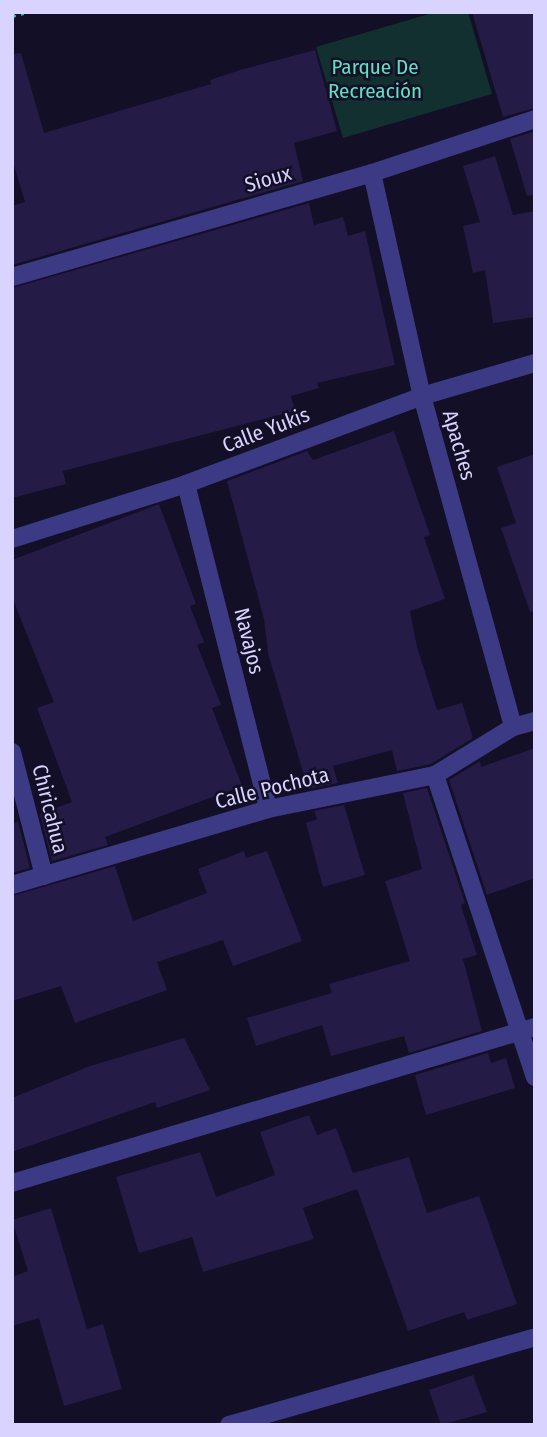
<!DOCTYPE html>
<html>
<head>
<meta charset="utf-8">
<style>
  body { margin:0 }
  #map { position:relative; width:547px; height:1437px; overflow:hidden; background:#130f26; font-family:"Fira Sans Condensed",sans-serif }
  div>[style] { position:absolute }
  .green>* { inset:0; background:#12302f }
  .building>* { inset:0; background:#241b47 }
  .path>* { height:4.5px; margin-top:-2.25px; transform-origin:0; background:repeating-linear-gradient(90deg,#2fb8b0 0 3.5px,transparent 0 8.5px) }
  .minor>* { height:18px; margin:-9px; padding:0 9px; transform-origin:9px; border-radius:9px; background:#3d3a85 }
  span { translate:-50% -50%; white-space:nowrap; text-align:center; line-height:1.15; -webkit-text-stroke:5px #130f26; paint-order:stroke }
  .park-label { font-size:21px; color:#5fe0c0 }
  .street-label { font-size:21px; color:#d9d4ff }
  .frame { position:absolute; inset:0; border:14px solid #d9d4ff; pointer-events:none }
</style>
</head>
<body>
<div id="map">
  <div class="green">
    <i style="clip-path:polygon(436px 12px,468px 12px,492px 94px,343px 138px,316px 47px)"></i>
  </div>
  <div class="building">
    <i style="clip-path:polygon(472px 12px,535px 12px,535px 108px,503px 117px)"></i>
    <i style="clip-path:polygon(315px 50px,337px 131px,294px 143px,303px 181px,12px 265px,12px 206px,25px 202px,12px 159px,12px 54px,21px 53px,44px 133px,211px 84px,210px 80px,240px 70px)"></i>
    <i style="clip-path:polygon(535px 131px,535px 195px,527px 196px,510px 139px)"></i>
    <i style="clip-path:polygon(495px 156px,513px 215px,535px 211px,535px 317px,493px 323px,485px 270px,473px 273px,463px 226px,480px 222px,463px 166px)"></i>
    <i style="clip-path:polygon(309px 203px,314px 225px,343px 217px,348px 236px,365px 231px,395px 365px,317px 383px,319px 388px,291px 396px,295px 411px,63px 471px,66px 484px,12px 498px,12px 288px)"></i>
    <i style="clip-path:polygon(394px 431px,430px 535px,424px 537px,445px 599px,410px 611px,417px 647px,437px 710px,462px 703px,473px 738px,431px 764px,397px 771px,392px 750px,333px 766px,338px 783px,308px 789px,268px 653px,264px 619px,227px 481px,307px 451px,313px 460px)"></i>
    <i style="clip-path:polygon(535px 454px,535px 611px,530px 612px,501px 528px,516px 523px,497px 467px)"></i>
    <i style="clip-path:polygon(159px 504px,196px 604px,190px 606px,204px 642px,197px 645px,221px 705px,212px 708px,242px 786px,105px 837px,108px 845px,52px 861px,40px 814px,72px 802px,37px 708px,54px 702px,12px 597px,12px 560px)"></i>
    <i style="clip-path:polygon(535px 748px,535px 878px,487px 895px,449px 780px,480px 761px,481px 767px)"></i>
    <i style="clip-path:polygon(427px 788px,465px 903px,461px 905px,477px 955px,463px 959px,482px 1031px,409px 1053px,404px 1036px,331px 1056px,322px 1025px,256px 1046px,247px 1018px,332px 993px,329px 984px,410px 961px,385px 881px,422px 869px,403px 793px)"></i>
    <i style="clip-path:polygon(344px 805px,365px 875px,323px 887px,306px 823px,317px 819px,314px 811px)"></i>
    <i style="clip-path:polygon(18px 821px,30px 868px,12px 873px,12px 824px)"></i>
    <i style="clip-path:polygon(244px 851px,246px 858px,267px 851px,302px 941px,233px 966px,223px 940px,157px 962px,167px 990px,75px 1023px,61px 986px,12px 1001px,12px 896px,115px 866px,133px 921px,207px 893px,198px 869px)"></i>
    <i style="clip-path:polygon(184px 1038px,210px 1090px,157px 1108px,155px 1102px,12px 1152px,12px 1098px,90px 1066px)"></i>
    <i style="clip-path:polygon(488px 1053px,491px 1063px,506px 1058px,515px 1088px,426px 1115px,415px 1075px)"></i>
    <i style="clip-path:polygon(309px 1115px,317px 1135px,336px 1128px,353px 1173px,409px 1157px,427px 1213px,479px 1196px,517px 1304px,467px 1320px,464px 1312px,408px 1331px,357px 1189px,303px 1208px,314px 1239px,203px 1272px,192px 1237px,139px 1253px,116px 1177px,200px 1152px,216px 1197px,275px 1175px,260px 1132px)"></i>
    <i style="clip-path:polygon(51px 1208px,87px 1329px,103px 1324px,122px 1389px,64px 1406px,39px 1318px,12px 1326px,12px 1277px,28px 1271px,12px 1220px)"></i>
    <i style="clip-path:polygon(473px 1375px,487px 1412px,441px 1425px,429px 1390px)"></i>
  </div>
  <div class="path">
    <i style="left:12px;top:15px;width:12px;rotate:-14deg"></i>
  </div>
  <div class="minor">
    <i style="left:372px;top:173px;width:229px;rotate:77.4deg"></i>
    <i style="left:422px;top:396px;width:343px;rotate:74.6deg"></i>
    <i style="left:12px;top:277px;width:375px;rotate:-16.1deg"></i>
    <i style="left:372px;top:173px;width:172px;rotate:-18.3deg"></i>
    <i style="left:186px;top:484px;width:335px;rotate:75.8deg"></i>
    <i style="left:12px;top:539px;width:182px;rotate:-17.5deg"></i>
    <i style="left:186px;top:484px;width:252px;rotate:-20.4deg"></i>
    <i style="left:422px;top:396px;width:118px;rotate:-16.3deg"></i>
    <i style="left:12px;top:752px;width:128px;rotate:75.5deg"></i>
    <i style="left:435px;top:775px;width:318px;rotate:71.7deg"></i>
    <i style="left:12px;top:885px;width:267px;rotate:-16.5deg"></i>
    <i style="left:268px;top:809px;width:170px;rotate:-11.5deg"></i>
    <i style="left:435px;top:775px;width:92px;rotate:-31.6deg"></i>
    <i style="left:513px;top:727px;width:23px;rotate:-15deg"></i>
    <i style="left:12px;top:1183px;width:546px;rotate:-16.61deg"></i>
    <i style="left:229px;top:1425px;width:318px;rotate:-16deg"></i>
  </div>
  <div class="park-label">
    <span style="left:375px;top:79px">Parque De<br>Recreación</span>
  </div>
  <div class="street-label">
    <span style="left:268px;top:179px;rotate:-16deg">Sioux</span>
    <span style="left:266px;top:430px;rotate:-21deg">Calle Yukis</span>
    <span style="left:459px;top:445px;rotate:74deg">Apaches</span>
    <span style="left:249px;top:641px;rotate:76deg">Navajos</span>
    <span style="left:272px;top:788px;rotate:-14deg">Calle Pochota</span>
    <span style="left:50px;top:809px;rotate:76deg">Chiricahua</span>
  </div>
  <div class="frame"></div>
</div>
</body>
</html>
